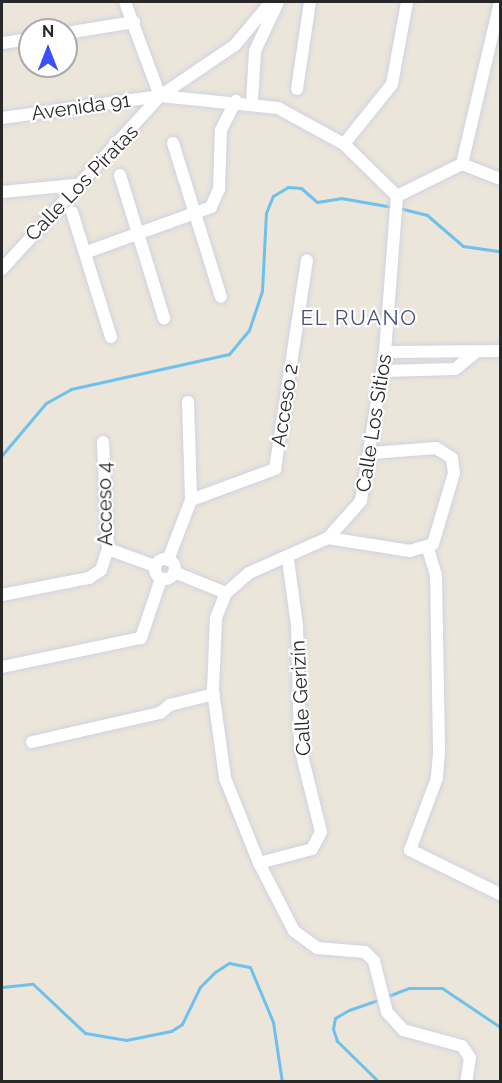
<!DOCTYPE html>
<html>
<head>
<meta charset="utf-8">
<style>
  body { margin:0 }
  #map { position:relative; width:502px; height:1083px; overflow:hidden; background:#ebe5da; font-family:Raleway,sans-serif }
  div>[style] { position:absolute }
  .stream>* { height:3px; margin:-1.5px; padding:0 1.5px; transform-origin:1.5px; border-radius:1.5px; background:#6ec1ec }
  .roads { filter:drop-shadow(0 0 2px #cfd2e1) drop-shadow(0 0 2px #cfd2e1) }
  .minor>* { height:12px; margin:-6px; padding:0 6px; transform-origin:6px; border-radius:6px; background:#fff }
  .minor>.ring { margin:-6px; padding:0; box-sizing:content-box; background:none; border:12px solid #fff; border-radius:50% }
  span { translate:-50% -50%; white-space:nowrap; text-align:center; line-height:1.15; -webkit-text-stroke:4.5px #fff; paint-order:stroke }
  .street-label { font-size:20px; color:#282828 }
  .neighbourhood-label { font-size:21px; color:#4a4f78; letter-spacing:1.5px }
  .frame { position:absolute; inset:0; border:3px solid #282828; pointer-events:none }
  .north { position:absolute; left:18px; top:18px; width:60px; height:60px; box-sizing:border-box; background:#fff; border:2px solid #a9a9a9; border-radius:50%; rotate:0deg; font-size:16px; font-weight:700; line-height:24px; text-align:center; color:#282828 }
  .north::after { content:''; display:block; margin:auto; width:21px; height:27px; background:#3b50f7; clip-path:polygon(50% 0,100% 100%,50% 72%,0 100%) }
</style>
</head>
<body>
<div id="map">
  <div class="stream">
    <i style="left:399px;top:208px;width:29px;rotate:14deg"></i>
    <i style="left:427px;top:215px;width:48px;rotate:40.7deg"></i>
    <i style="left:463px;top:246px;width:37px;rotate:8deg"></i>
    <i style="left:2px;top:455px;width:68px;rotate:-49.8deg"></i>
    <i style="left:46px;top:403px;width:29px;rotate:-29deg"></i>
    <i style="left:71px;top:389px;width:162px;rotate:-12.5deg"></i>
    <i style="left:229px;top:354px;width:31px;rotate:-50deg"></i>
    <i style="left:249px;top:330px;width:41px;rotate:-71.6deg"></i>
    <i style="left:262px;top:291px;width:78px;rotate:-87.1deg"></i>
    <i style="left:266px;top:213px;width:18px;rotate:-68deg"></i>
    <i style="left:273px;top:196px;width:17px;rotate:-31deg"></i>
    <i style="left:288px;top:187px;width:13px;rotate:4deg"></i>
    <i style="left:301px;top:188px;width:21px;rotate:41deg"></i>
    <i style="left:317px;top:202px;width:24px;rotate:-9deg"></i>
    <i style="left:341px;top:198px;width:52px;rotate:10deg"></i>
    <i style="left:2px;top:987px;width:31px;rotate:-6deg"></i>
    <i style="left:33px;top:984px;width:71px;rotate:43.3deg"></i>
    <i style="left:85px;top:1033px;width:42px;rotate:9.7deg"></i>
    <i style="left:126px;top:1040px;width:46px;rotate:-11.3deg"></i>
    <i style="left:171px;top:1031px;width:13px;rotate:-32deg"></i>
    <i style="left:182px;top:1024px;width:41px;rotate:-64.1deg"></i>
    <i style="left:200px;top:987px;width:21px;rotate:-45deg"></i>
    <i style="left:215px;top:972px;width:17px;rotate:-33deg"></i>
    <i style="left:229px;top:963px;width:21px;rotate:11deg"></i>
    <i style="left:250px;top:967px;width:60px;rotate:67.3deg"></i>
    <i style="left:273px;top:1022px;width:61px;rotate:81.5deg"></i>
    <i style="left:388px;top:996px;width:22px;rotate:-21deg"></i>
    <i style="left:409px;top:988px;width:33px"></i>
    <i style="left:442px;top:988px;width:70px;rotate:33.9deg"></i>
    <i style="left:379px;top:1082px;width:59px;rotate:-135.7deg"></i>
    <i style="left:337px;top:1041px;width:13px;rotate:-108deg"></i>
    <i style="left:333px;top:1029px;width:11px;rotate:-80deg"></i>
    <i style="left:335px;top:1018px;width:16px;rotate:-30deg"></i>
    <i style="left:349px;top:1010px;width:34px;rotate:-19deg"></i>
  </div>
  <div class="roads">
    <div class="minor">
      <i style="left:125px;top:2px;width:100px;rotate:69.6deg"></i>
      <i style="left:160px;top:96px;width:119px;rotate:5.8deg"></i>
      <i style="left:278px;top:108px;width:75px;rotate:28.6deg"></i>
      <i style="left:344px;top:144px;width:74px;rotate:44.5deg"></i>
      <i style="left:397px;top:196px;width:156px;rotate:94.4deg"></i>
      <i style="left:385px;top:352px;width:151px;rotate:99.2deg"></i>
      <i style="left:361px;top:501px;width:50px;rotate:131.7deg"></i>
      <i style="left:328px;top:538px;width:86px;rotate:156.1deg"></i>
      <i style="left:249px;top:573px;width:30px;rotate:139deg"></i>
      <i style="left:226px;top:593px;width:27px;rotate:112deg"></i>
      <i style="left:216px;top:618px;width:73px;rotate:92.4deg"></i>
      <i style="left:213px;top:691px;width:88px;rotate:82.1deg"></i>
      <i style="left:225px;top:778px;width:92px;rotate:68.2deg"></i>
      <i style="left:259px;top:863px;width:76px;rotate:62.8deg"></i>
      <i style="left:294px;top:931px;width:29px;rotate:36deg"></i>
      <i style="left:317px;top:948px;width:48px;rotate:4.8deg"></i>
      <i style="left:365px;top:952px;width:13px;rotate:45deg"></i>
      <i style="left:374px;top:961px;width:53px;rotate:75.7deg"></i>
      <i style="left:387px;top:1012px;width:24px;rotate:48deg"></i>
      <i style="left:403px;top:1030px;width:61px;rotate:15.2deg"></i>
      <i style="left:462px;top:1046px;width:14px;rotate:56deg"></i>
      <i style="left:470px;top:1058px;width:24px;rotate:99deg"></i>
      <i style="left:66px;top:33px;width:69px;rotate:-9.2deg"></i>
      <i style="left:2px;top:43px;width:28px;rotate:-8deg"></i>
      <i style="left:297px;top:89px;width:88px;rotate:-81.5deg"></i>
      <i style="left:252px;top:102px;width:51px;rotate:-86.6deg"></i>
      <i style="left:255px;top:51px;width:54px;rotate:-64.9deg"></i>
      <i style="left:2px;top:118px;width:160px;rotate:-7.9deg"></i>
      <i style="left:160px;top:96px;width:91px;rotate:-34.2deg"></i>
      <i style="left:235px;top:45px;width:56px;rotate:-50.1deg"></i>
      <i style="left:173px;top:143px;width:161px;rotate:72.7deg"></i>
      <i style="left:344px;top:144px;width:77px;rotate:-51.3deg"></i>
      <i style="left:392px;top:84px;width:83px;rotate:-79.6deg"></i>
      <i style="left:462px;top:164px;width:166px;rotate:-76.8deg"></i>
      <i style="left:120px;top:175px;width:150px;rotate:72.9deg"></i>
      <i style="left:2px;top:192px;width:73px;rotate:-5.5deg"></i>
      <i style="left:397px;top:196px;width:72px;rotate:-26.2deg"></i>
      <i style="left:462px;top:164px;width:41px;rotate:21.5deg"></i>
      <i style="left:72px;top:212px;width:131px;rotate:72.7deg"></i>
      <i style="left:87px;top:252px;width:132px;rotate:-19.9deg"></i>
      <i style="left:211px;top:207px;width:20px;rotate:-66deg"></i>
      <i style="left:219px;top:189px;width:59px;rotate:-88.1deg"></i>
      <i style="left:221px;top:130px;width:33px;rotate:-63deg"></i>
      <i style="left:2px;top:269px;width:234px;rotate:-47.6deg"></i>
      <i style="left:385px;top:352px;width:115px;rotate:-0.5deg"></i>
      <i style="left:383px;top:371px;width:72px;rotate:-1.6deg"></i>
      <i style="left:455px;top:369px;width:27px;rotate:-39deg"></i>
      <i style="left:188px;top:402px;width:98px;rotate:88.2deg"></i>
      <i style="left:328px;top:538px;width:83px;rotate:9deg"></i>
      <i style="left:410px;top:551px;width:24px;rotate:-17deg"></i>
      <i style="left:433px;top:544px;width:74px;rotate:-73.5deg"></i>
      <i style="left:454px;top:473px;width:15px;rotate:-98deg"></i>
      <i style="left:452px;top:458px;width:19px;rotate:-148deg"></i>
      <i style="left:436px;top:448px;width:64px;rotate:175.5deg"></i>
      <i style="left:108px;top:549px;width:50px;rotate:19.9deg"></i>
      <i style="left:428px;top:549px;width:27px;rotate:73deg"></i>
      <i style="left:436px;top:575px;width:178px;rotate:89deg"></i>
      <i style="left:439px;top:753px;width:25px;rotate:95deg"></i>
      <i style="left:437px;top:778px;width:77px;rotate:110.6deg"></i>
      <i style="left:410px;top:850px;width:100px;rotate:26.1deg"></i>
      <i class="ring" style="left:155px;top:559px;width:8px;height:8px"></i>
      <i style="left:168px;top:560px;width:64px;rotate:-69deg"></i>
      <i style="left:191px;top:500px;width:90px;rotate:-20.3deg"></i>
      <i style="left:275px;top:469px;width:211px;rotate:-81.3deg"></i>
      <i style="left:174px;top:572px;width:56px;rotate:22deg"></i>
      <i style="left:2px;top:595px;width:89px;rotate:-11.1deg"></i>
      <i style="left:89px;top:578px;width:14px;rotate:-34deg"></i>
      <i style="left:101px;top:570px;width:22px;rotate:-72deg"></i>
      <i style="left:108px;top:549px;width:107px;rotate:-92.7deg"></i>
      <i style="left:2px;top:667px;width:142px;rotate:-11.8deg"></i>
      <i style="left:141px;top:638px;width:62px;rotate:-71.3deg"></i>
      <i style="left:32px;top:742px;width:131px;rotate:-12.8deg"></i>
      <i style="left:160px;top:713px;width:13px;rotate:-39deg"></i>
      <i style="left:170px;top:705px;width:45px;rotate:-14deg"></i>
      <i style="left:259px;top:863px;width:55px;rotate:-14.8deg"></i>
      <i style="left:312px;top:849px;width:19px;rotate:-62deg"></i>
      <i style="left:321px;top:832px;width:88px;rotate:-103.9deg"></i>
      <i style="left:300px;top:747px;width:122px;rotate:-91.4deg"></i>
      <i style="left:297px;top:625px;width:66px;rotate:-97.9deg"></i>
    </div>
  </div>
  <div class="street-label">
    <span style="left:81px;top:107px;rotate:-8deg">Avenida 91</span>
    <span style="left:82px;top:183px;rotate:-46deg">Calle Los Piratas</span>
    <span style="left:285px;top:405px;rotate:-81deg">Acceso 2</span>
    <span style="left:374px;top:423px;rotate:-81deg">Calle Los Sitios</span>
    <span style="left:105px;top:504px;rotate:-91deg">Acceso 4</span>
    <span style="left:301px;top:698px;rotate:-93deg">Calle Gerizín</span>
  </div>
  <div class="neighbourhood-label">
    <span style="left:359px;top:318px">EL RUANO</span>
  </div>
  <div class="frame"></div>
  <div class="north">N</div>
</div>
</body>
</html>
